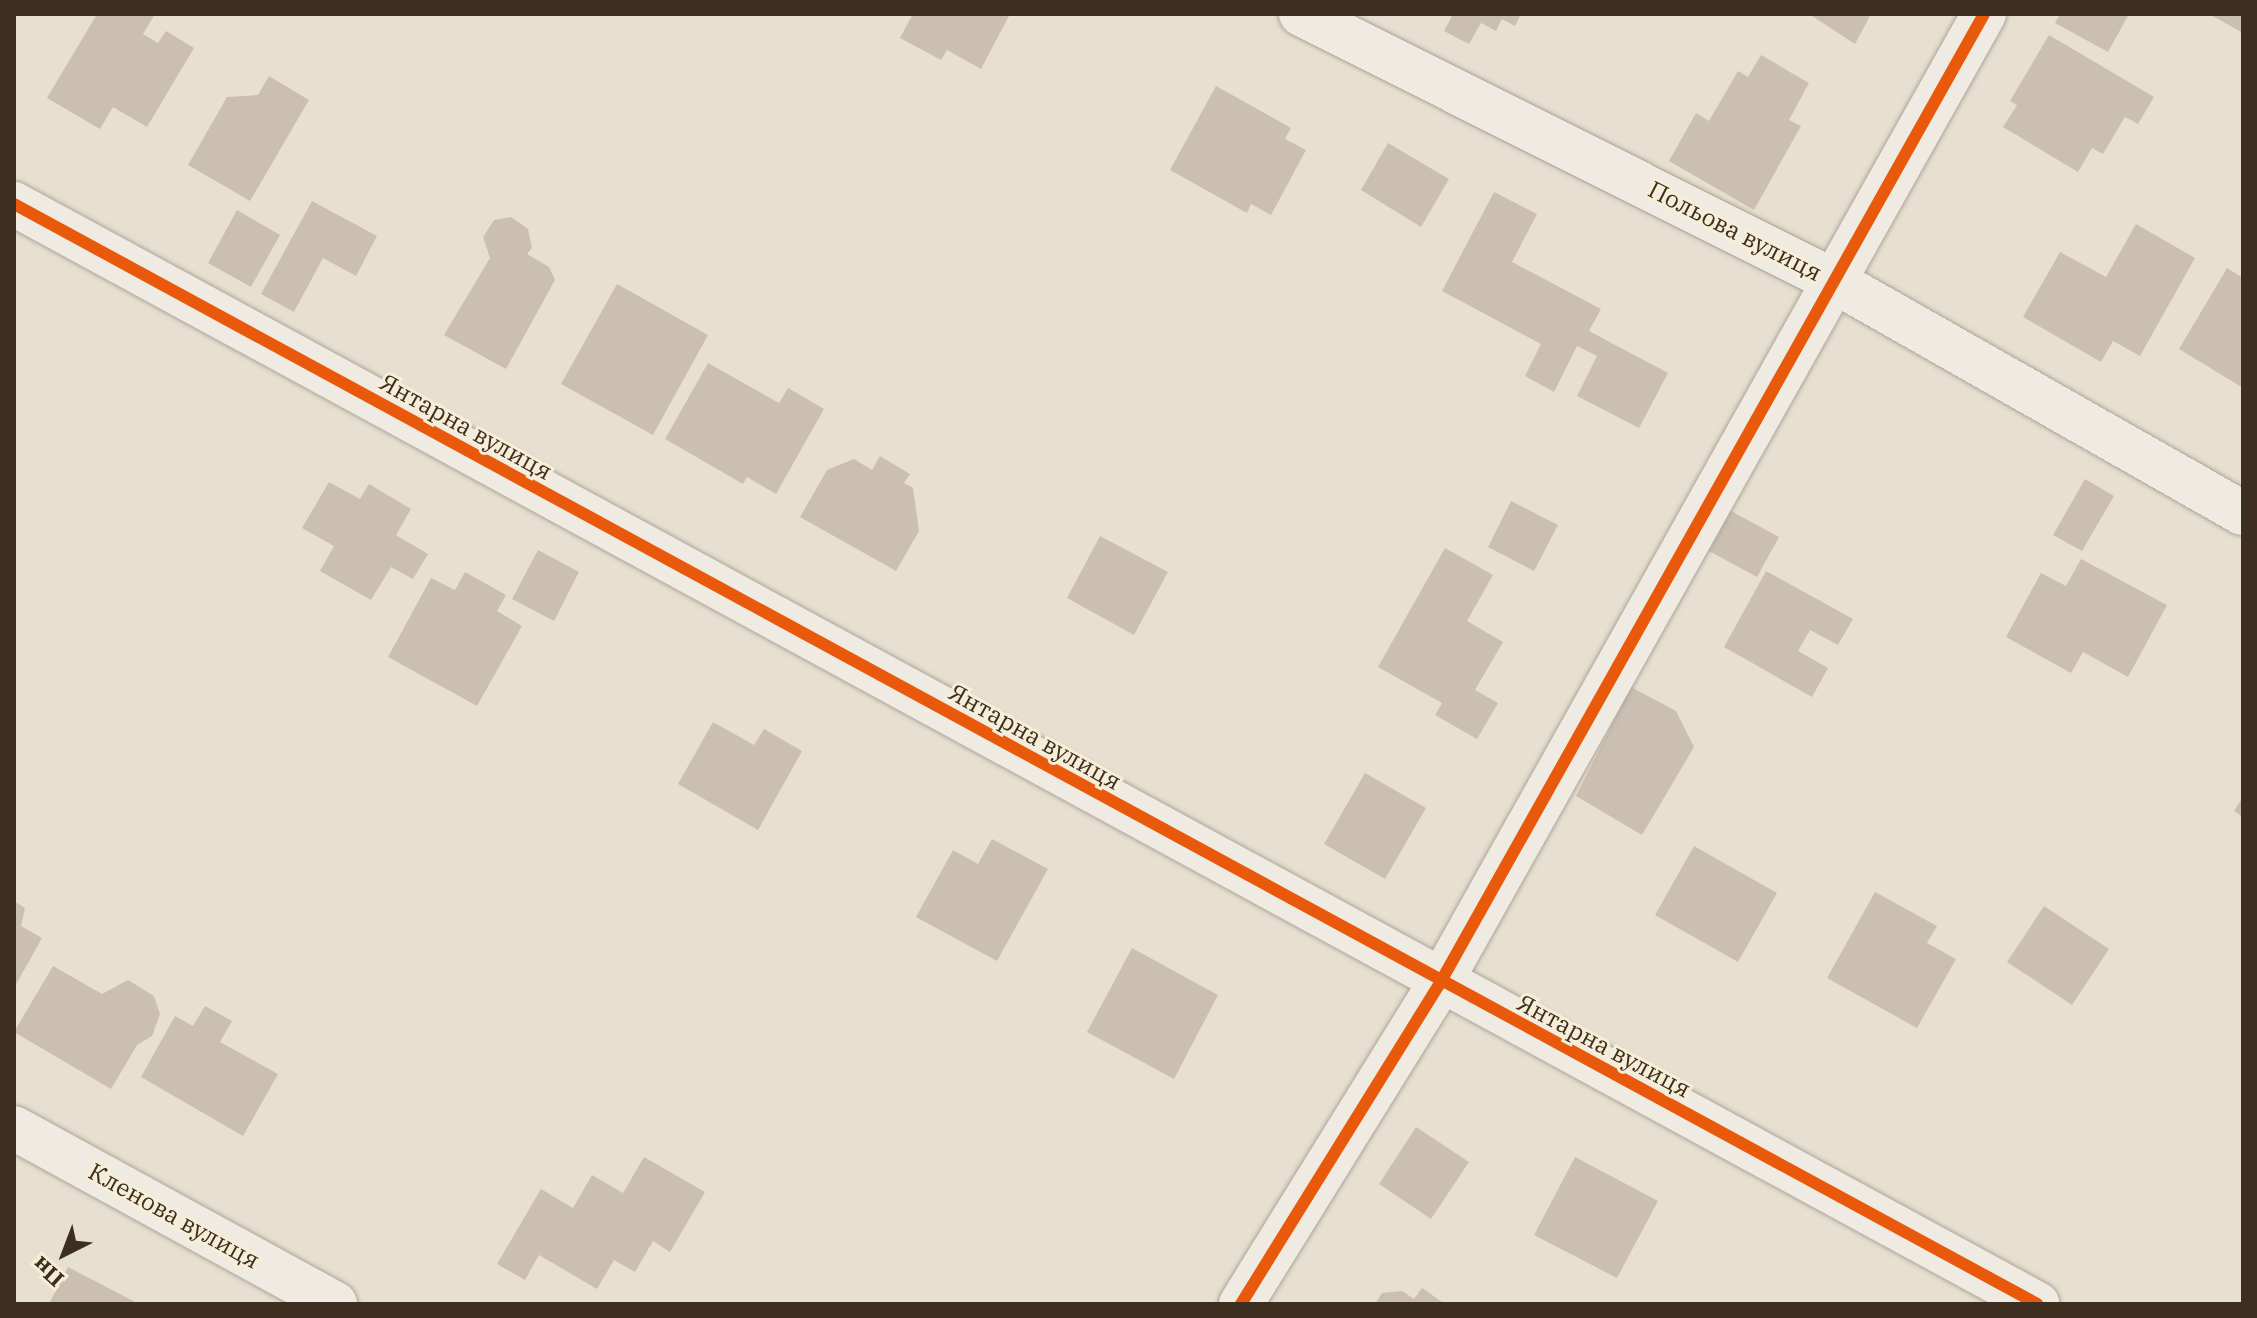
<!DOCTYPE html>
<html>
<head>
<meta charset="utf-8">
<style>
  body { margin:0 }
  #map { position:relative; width:2257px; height:1318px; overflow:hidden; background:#e7e0d1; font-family:"IBM Plex Serif",serif }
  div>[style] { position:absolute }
  .building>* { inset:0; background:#cbbfb2 }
  .roads { filter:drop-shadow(0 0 2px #ada599) drop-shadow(0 0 2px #ada599) }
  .street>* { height:44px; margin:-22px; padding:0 22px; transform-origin:22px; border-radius:22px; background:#efebe3 }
  .cycleway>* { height:12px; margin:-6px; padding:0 6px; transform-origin:6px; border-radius:6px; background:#e8590c }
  span { translate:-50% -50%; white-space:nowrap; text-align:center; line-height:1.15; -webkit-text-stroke:6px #f7eed8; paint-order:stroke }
  .street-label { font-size:24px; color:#3d2e20 }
  .frame { position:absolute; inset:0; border:16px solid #3d2e20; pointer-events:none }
  .north { position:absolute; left:24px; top:1214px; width:80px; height:80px; -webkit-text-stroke:6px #f7eed8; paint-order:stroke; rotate:222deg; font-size:22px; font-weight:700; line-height:32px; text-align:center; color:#3d2e20 }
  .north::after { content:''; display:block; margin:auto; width:28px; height:36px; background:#3d2e20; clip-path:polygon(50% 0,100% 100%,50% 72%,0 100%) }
</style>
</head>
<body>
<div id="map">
  <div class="building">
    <i style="clip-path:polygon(97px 14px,155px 14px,143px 34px,158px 43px,166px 31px,194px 48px,147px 127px,113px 107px,100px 129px,47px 98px)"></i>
    <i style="clip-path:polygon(913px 14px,1010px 14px,981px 69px,947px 50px,941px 60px,900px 38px)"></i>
    <i style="clip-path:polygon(1453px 14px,1521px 14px,1515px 26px,1502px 19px,1496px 31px,1481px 23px,1469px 44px,1444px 31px)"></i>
    <i style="clip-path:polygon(1809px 14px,1871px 14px,1855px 44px)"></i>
    <i style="clip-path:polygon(2060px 14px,2129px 14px,2108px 52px,2055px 23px)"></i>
    <i style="clip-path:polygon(2209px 14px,2243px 14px,2243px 33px)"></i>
    <i style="clip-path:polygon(2049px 35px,2154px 97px,2138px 124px,2125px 117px,2103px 154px,2092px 148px,2078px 172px,2003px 127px,2017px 105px,2010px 101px)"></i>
    <i style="clip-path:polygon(1761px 55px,1809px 83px,1789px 120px,1801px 126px,1754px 210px,1669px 161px,1696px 113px,1709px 121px,1738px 71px,1748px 77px)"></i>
    <i style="clip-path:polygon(269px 76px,309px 100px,250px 201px,188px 165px,227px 97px,258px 95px)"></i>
    <i style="clip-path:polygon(1216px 86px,1291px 128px,1285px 139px,1306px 150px,1271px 215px,1251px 204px,1247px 213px,1170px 170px)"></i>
    <i style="clip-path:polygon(1388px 143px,1449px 179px,1421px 227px,1361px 190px)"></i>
    <i style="clip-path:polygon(1494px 192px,1537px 214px,1512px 262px,1601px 309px,1589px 331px,1668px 373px,1639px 428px,1577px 396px,1597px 356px,1577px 346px,1554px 392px,1525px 376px,1541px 344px,1442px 291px)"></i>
    <i style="clip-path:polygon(312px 201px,377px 236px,356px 276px,323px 258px,294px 312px,261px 294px)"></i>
    <i style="clip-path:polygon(237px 210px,280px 235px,251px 287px,208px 263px)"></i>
    <i style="clip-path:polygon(511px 217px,528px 229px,532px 248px,527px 254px,549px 267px,555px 280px,506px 369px,444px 335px,490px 258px,483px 237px,494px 220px)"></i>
    <i style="clip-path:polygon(2136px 224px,2195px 258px,2140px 356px,2113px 341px,2101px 362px,2023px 317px,2060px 252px,2106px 277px)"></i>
    <i style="clip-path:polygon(2227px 268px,2243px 278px,2243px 388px,2179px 349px)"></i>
    <i style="clip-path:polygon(617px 284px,708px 335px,653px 435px,561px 384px)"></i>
    <i style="clip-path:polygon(708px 363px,779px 403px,788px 388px,824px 409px,776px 494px,747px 477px,743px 484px,665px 439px)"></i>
    <i style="clip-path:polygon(880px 456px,910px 474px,904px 483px,913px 488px,919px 531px,896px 571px,800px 517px,827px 470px,854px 459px,872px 470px)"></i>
    <i style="clip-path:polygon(2085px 479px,2114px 496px,2082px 551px,2053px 535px)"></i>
    <i style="clip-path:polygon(329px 482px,360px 499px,369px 484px,411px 509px,396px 535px,428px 554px,413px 579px,391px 567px,371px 600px,320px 571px,334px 546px,302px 528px)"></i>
    <i style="clip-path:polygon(1511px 501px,1558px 525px,1534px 571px,1488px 547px)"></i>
    <i style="clip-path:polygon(1731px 511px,1779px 537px,1757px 577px,1709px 551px)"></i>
    <i style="clip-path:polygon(1100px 536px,1168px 572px,1134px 635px,1067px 598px)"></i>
    <i style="clip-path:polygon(1445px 548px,1493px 575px,1467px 621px,1503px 642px,1475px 690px,1498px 703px,1477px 739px,1435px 715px,1442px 703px,1378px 667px)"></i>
    <i style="clip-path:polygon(538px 550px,579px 572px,554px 621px,512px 599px)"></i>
    <i style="clip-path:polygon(2081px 559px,2167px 605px,2128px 677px,2083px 652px,2071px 673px,2006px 637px,2041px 573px,2066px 586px)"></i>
    <i style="clip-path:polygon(1766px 571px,1853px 619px,1838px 645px,1810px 630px,1798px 651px,1828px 668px,1812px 697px,1724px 647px)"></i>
    <i style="clip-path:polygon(465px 572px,506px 595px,497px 611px,522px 626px,477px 706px,388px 657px,431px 578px,455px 590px)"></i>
    <i style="clip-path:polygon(1631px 687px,1676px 711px,1694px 747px,1642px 835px,1576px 796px)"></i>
    <i style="clip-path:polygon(713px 722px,754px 745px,764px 729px,802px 751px,758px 830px,678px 784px)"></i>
    <i style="clip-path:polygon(1365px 773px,1426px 808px,1385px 879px,1324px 844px)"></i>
    <i style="clip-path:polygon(2243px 797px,2243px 817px,2234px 811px)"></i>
    <i style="clip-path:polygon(992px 839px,1048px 869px,997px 961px,916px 917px,953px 850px,978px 864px)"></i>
    <i style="clip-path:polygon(1694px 846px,1777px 893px,1738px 962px,1655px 915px)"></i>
    <i style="clip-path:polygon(1875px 892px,1937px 926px,1927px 943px,1956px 959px,1917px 1028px,1827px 978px)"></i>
    <i style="clip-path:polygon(14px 901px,25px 908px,21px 926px,42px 938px,14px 988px)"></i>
    <i style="clip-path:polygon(2044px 906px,2109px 949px,2072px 1005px,2007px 962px)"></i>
    <i style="clip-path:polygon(1132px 948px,1218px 995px,1174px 1079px,1087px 1032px)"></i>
    <i style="clip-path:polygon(53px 966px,102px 994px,128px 980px,154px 996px,160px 1014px,152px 1036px,137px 1045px,111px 1089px,14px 1032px)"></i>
    <i style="clip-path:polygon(205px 1006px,232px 1021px,220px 1042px,278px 1074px,243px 1136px,141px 1077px,175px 1016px,193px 1026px)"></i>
    <i style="clip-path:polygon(1416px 1127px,1469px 1162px,1431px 1219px,1379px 1184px)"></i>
    <i style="clip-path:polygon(644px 1157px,705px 1192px,670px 1252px,653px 1241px,635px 1272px,614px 1260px,597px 1289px,539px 1255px,525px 1280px,497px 1264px,541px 1189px,573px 1208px,592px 1175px,623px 1193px)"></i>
    <i style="clip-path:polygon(1575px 1157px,1658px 1201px,1617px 1278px,1534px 1235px)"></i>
    <i style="clip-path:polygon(68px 1267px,139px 1304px,49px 1304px)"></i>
    <i style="clip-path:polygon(1422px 1288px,1445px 1304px,1375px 1304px,1382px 1293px,1402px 1291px,1414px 1299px)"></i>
  </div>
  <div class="roads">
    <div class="street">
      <i style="left:1301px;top:14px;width:596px;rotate:26.61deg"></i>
      <i style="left:1834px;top:281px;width:470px;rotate:29.6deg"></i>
      <i style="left:14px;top:204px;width:2303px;rotate:28.53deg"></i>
      <i style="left:14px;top:1128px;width:366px;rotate:28.7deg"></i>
      <i style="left:1241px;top:1304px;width:378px;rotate:-58.2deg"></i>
      <i style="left:1440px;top:983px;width:1111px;rotate:-60.69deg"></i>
    </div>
  </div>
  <div class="cycleway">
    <i style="left:14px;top:204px;width:2303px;rotate:28.53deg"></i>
    <i style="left:1241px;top:1304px;width:378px;rotate:-58.2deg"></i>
    <i style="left:1440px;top:983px;width:1111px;rotate:-60.69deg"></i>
  </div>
  <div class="street-label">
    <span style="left:1735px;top:231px;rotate:27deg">Польова вулиця</span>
    <span style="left:466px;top:427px;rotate:29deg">Янтарна вулиця</span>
    <span style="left:1035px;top:737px;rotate:29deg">Янтарна вулиця</span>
    <span style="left:1604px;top:1046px;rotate:28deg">Янтарна вулиця</span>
    <span style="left:174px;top:1216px;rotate:29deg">Кленова вулиця</span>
  </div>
  <div class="frame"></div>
  <div class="north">Пн</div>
</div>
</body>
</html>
